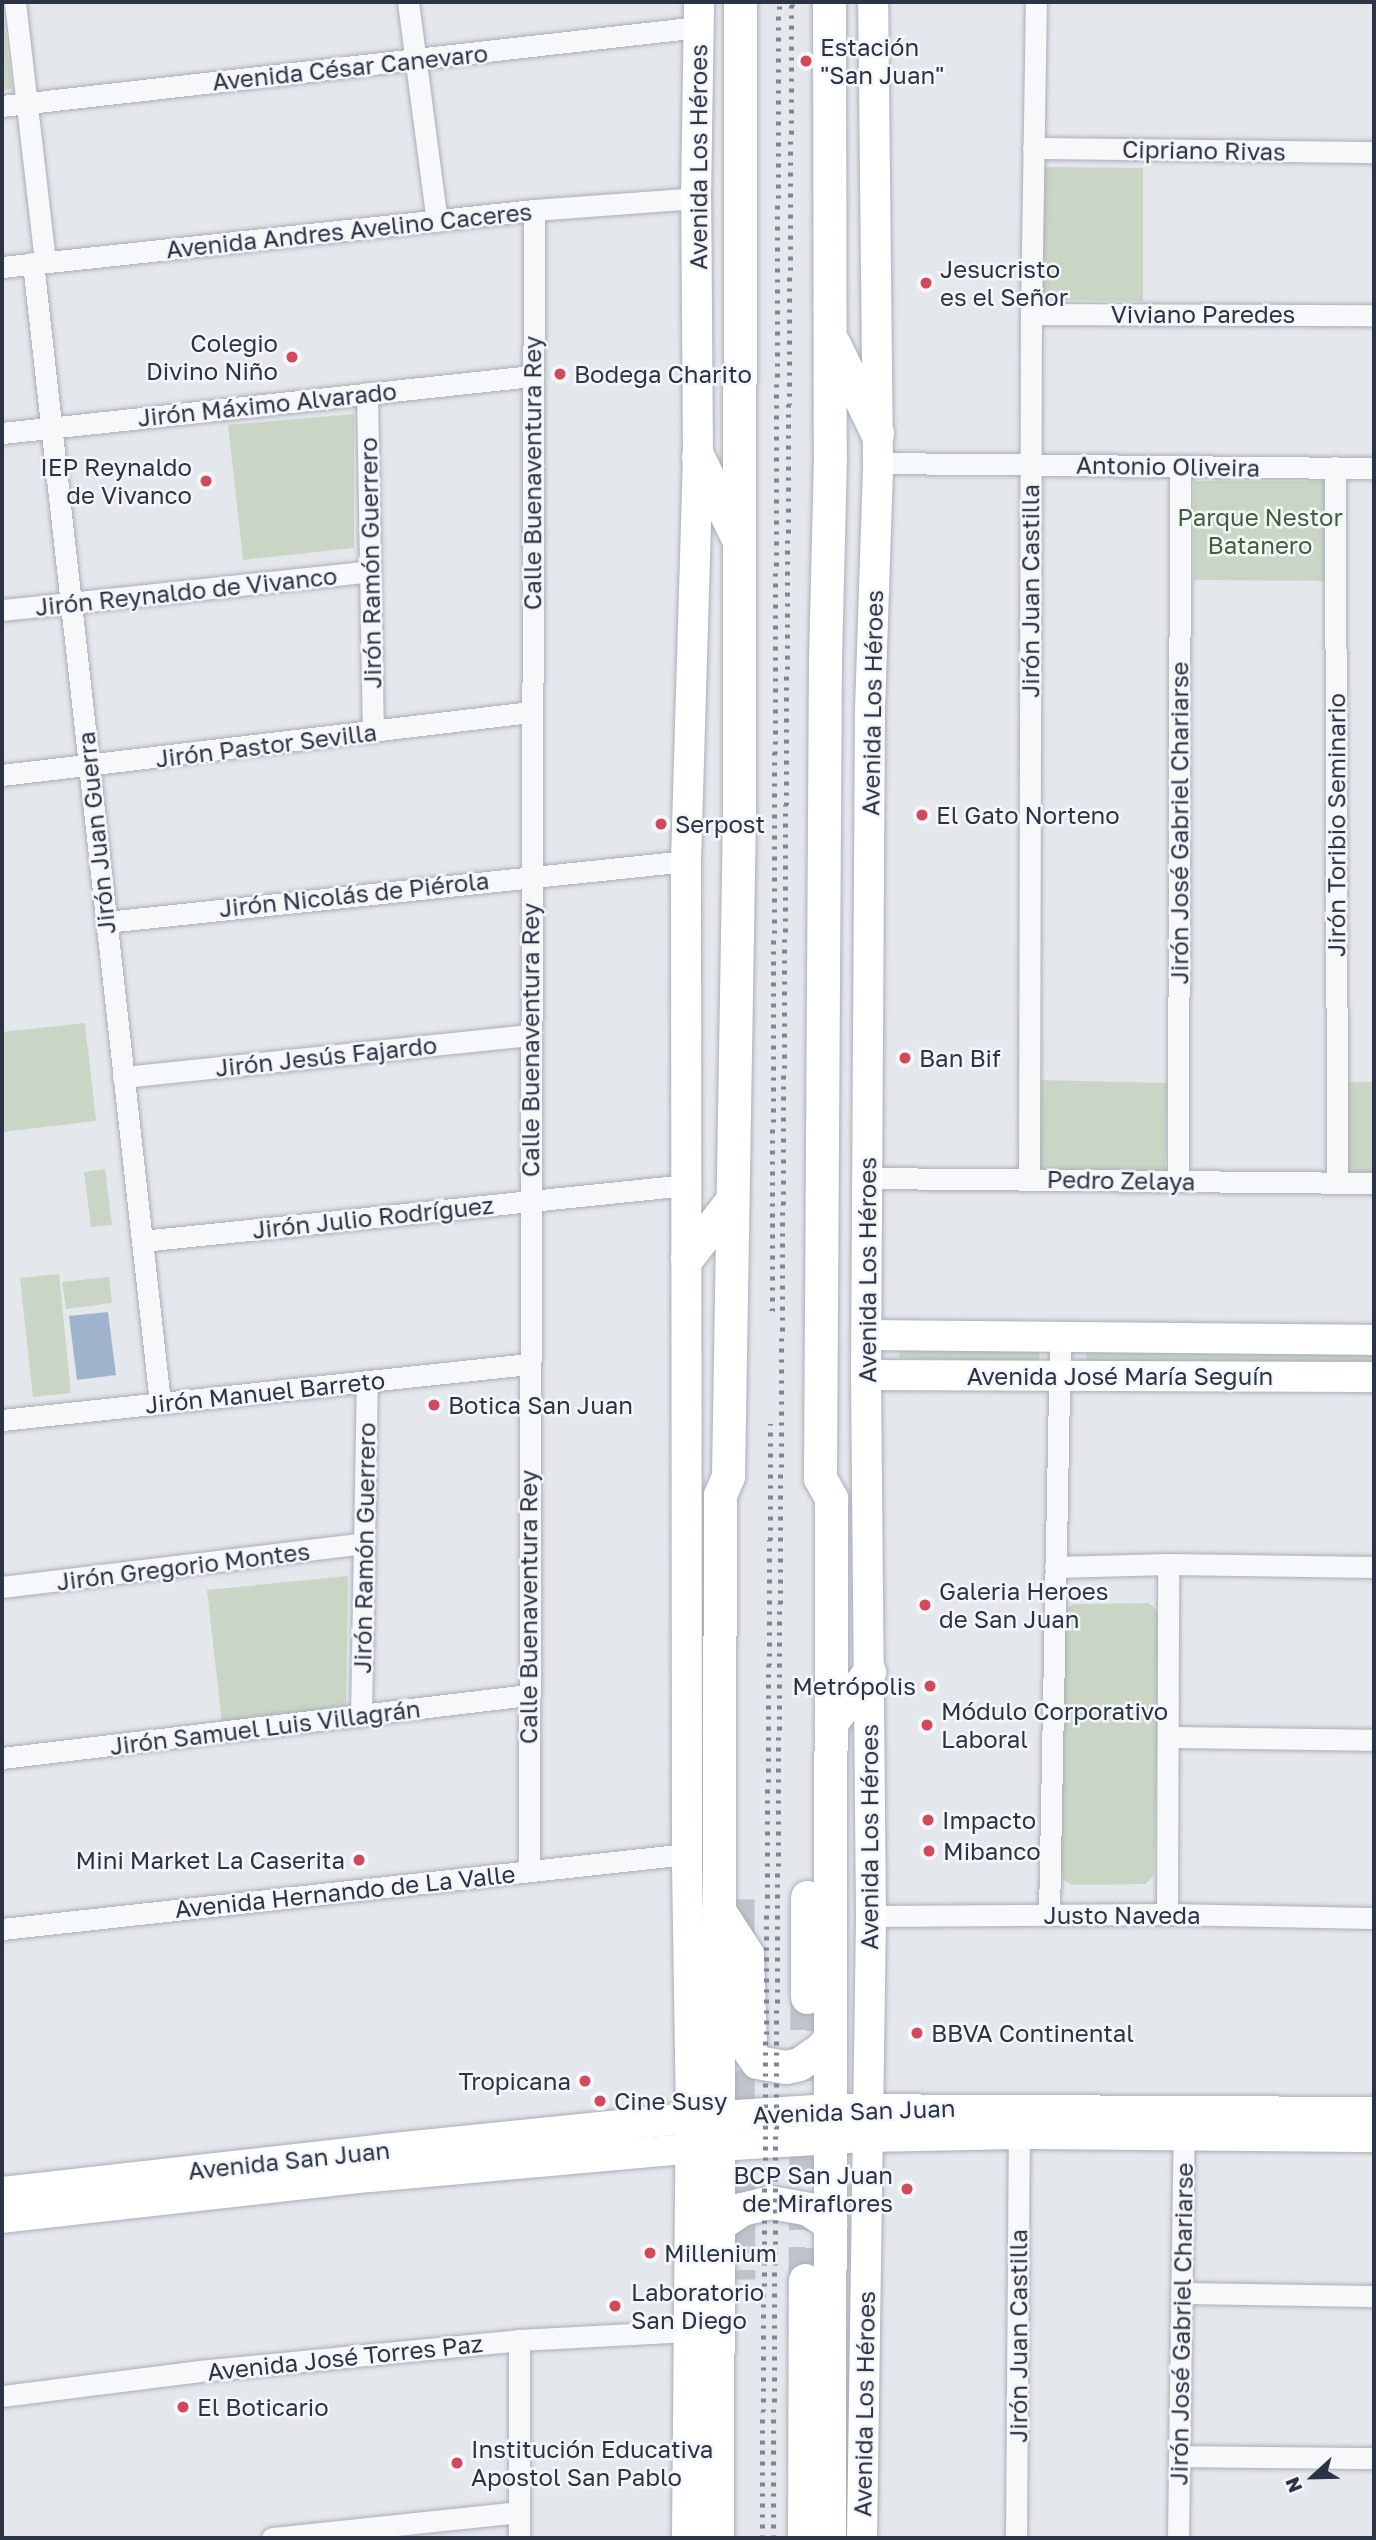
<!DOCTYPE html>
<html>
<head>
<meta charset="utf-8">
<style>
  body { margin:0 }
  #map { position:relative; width:1376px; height:2540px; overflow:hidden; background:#e4e7ec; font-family:"Golos Text",sans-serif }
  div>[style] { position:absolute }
  .green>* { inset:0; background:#c9d6c5 }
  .water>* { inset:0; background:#9fb4cc }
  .primary-tunnel>* { height:33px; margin-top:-16.5px; transform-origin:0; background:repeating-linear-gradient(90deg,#bfc3cb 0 33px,transparent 0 50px) }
  .roads { filter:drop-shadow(0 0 2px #a9aeb7) drop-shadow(0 0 2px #a9aeb7) }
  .street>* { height:21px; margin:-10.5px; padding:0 10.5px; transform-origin:10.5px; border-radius:10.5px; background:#f7f8fa }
  .secondary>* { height:30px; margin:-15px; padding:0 15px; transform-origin:15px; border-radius:15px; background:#fff }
  .primary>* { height:33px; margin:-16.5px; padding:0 16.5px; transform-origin:16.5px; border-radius:16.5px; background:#fff }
  .rail>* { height:5px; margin-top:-2.5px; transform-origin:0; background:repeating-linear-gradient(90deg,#7d8696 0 3.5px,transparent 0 10.5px) }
  .dots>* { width:19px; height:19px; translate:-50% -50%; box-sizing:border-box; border:4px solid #f4f6f9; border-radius:50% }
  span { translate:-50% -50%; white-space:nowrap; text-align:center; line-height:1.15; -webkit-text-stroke:5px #f4f6f9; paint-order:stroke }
  .poi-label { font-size:24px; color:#2b3445 }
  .left { translate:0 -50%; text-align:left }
  .right { translate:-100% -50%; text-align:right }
  .street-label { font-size:24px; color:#2b3445 }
  .park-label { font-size:24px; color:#3f6138 }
  .frame { position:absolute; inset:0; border:4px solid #2b3445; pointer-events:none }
  .north { position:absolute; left:1278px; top:2442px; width:70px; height:70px; -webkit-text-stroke:5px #f4f6f9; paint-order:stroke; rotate:248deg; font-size:19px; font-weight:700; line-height:28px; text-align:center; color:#2b3445 }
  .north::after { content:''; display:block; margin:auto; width:24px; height:32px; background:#2b3445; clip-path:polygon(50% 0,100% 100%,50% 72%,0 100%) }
</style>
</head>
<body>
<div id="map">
  <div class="green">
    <i style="clip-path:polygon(2px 2px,12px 89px,2px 90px)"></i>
    <i style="clip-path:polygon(1044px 167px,1143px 168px,1143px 301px,1042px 300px)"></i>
    <i style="clip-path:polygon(354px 414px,354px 548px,243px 560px,228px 425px)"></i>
    <i style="clip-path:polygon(1194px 481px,1326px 481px,1326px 581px,1194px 580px)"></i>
    <i style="clip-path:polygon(85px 1023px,96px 1121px,2px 1132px,2px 1032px)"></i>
    <i style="clip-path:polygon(1037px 1080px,1167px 1083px,1165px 1174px,1036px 1172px)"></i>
    <i style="clip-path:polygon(1347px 1082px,1374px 1082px,1374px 1173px,1347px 1173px)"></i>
    <i style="clip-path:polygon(105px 1169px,112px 1225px,91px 1227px,84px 1172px)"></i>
    <i style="clip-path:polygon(59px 1274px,71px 1393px,33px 1397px,20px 1278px)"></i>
    <i style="clip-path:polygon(109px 1277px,112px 1303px,66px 1309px,62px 1282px)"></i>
    <i style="clip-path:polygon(900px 1345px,1040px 1349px,1039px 1363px,899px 1358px)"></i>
    <i style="clip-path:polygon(1086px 1347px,1374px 1351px,1374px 1367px,1086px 1362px)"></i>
    <i style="clip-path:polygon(348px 1576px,346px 1707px,222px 1723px,207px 1590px)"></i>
    <i style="clip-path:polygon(1148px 1603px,1157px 1610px,1160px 1623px,1154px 1874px,1146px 1884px,1072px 1885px,1059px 1877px,1064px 1611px,1073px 1604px)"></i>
  </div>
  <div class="water">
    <i style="clip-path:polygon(108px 1312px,116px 1375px,77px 1380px,69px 1316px)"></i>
  </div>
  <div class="primary-tunnel">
    <i style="left:738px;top:1899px;width:57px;rotate:90deg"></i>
    <i style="left:738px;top:2020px;width:259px;rotate:89.8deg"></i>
    <i style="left:805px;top:2280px;width:283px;rotate:-89.6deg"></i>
  </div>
  <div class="roads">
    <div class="street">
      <i style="left:15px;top:2px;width:261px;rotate:83.4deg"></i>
      <i style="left:408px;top:2px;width:221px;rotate:82.5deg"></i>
      <i style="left:2px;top:106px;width:701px;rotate:-6.47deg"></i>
      <i style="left:1033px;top:148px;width:341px;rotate:0.7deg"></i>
      <i style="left:33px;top:263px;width:1147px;rotate:83.64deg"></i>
      <i style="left:2px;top:267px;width:535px;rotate:-6.12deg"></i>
      <i style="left:534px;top:210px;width:162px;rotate:-4.2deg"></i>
      <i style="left:1031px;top:314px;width:343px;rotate:0.2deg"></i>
      <i style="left:367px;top:393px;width:339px;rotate:89deg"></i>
      <i style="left:2px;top:433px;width:533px;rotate:-6.14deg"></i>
      <i style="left:878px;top:463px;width:496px;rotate:0.6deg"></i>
      <i style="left:1335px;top:467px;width:716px;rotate:89.84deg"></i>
      <i style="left:2px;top:610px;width:370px;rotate:-6deg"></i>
      <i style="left:2px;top:775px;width:532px;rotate:-6.8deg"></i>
      <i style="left:106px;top:922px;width:583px;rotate:-6deg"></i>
      <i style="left:123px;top:1077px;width:408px;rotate:-5.9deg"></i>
      <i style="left:867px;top:1178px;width:507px;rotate:0.57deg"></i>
      <i style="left:1029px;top:1179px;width:865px;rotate:-89.87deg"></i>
      <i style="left:1031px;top:314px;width:312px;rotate:-89.1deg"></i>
      <i style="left:1178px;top:1181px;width:715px;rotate:-89.84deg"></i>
      <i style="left:142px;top:1241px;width:548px;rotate:-5.87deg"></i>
      <i style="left:2px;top:1420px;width:530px;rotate:-6.07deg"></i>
      <i style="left:1055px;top:1567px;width:113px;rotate:-1.5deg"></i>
      <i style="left:1168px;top:1564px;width:206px;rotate:0.8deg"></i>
      <i style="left:2px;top:1587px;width:365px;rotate:-6.9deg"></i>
      <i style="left:361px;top:1716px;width:335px;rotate:-89deg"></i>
      <i style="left:1168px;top:1737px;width:206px;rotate:0.8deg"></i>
      <i style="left:2px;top:1758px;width:530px;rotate:-6.83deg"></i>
      <i style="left:529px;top:1870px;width:1660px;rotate:-89.83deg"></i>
      <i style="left:1167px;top:1914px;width:350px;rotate:-89.8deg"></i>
      <i style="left:1049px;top:1915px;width:578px;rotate:-88.91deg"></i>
      <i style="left:871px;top:1916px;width:296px;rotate:-0.4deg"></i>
      <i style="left:1167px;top:1914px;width:207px;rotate:1.1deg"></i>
      <i style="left:2px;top:1929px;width:689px;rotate:-6.25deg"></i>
      <i style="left:1181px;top:2293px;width:193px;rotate:0.9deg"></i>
      <i style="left:519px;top:2340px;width:198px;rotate:90deg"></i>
      <i style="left:2px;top:2396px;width:199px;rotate:-7.2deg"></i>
      <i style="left:199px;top:2371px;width:321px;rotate:-5.5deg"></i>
      <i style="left:519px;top:2340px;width:170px;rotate:-3deg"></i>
      <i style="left:1179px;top:2456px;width:195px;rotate:0.6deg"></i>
      <i style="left:272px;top:2538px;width:248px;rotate:-6deg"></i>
      <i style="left:1016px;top:2538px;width:404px;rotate:-89.6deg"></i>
      <i style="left:1178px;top:2538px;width:416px;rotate:-89.2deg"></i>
    </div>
    <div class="secondary">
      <i style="left:866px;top:1335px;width:508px;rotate:0.56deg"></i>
      <i style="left:866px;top:1375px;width:508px;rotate:0.23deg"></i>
      <i style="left:2px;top:2192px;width:384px;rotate:-6.4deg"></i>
      <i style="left:384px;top:2149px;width:309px;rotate:-5.8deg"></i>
      <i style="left:691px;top:2118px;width:139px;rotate:-3.7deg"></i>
      <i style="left:830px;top:2109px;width:544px;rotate:0.32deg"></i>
      <i style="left:2px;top:2218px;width:370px;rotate:-6.4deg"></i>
      <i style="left:370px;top:2177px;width:349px;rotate:-5.1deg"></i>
      <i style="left:718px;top:2146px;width:149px;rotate:-3.5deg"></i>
      <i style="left:867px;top:2137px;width:152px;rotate:-1.1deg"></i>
      <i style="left:1019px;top:2134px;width:355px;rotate:0.5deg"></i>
      <i style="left:687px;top:2538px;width:420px;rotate:-89.5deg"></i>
      <i style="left:691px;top:2118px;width:264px;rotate:-90.9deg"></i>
      <i style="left:687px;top:1854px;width:993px;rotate:-90.06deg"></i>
      <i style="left:686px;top:861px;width:404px;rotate:-88.3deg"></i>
      <i style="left:698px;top:457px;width:259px;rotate:-90.4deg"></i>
      <i style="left:696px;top:198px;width:196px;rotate:-89.1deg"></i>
      <i style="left:862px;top:2538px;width:622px;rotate:-89.17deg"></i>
      <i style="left:871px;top:1916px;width:541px;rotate:-90.53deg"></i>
      <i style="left:866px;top:1375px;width:665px;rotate:-89.66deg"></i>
      <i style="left:870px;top:710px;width:247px;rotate:-88.1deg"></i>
      <i style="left:878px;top:463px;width:461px;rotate:-90.6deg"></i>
    </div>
    <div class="primary">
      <i style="left:829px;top:2px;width:454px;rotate:89.9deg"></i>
      <i style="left:830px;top:456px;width:198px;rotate:91.4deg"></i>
      <i style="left:825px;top:654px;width:824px;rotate:90.35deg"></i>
      <i style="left:820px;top:1478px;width:23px;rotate:61deg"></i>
      <i style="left:831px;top:1498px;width:1040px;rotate:90.11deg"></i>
      <i style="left:834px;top:344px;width:99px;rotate:64.2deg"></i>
      <i style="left:698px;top:457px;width:89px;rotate:64deg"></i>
      <i style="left:687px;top:1258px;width:73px;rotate:-52.2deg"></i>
      <i style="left:831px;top:1723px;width:64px;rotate:-53.3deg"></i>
      <i style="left:718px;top:1909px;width:54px;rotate:57.2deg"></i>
      <i style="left:747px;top:1954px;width:98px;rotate:88.2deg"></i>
      <i style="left:750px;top:2052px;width:12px;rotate:55deg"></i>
      <i style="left:757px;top:2062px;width:29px;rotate:10deg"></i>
      <i style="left:786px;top:2067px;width:13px;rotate:-13deg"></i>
      <i style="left:799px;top:2064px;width:28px;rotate:-35deg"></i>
      <i style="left:822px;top:2048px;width:14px;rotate:-54deg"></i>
      <i style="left:807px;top:1997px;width:100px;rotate:-90deg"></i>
      <i style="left:718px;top:2225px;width:29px;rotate:-34deg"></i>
      <i style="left:742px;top:2209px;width:29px;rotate:-14deg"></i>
      <i style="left:770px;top:2202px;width:39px;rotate:10deg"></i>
      <i style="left:808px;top:2209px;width:27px;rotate:34deg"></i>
      <i style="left:717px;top:2538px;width:1043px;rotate:-89.84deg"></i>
      <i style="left:720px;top:1495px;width:21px;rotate:-67deg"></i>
      <i style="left:728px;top:1476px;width:663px;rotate:-89.05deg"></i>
      <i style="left:739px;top:813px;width:811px;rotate:-89.93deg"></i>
      <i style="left:804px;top:2538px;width:258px;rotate:-89.8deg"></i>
    </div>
  </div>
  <div class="rail">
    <i style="left:772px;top:1311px;width:1309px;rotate:-89.69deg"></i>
    <i style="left:762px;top:2538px;width:1115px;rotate:-89.54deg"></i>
    <i style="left:773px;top:2538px;width:2536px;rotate:-89.57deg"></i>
  </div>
  <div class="dots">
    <i style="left:806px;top:61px;background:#d1495b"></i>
    <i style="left:926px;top:283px;background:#d1495b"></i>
    <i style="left:292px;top:357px;background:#d1495b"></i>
    <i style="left:560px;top:374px;background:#d1495b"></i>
    <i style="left:206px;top:481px;background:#d1495b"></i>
    <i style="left:922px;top:815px;background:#d1495b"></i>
    <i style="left:661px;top:824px;background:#d1495b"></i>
    <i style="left:905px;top:1058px;background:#d1495b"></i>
    <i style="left:434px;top:1405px;background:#d1495b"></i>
    <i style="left:925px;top:1605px;background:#d1495b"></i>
    <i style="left:930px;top:1686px;background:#d1495b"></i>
    <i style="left:927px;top:1725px;background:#d1495b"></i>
    <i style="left:928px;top:1820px;background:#d1495b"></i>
    <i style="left:929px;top:1851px;background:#d1495b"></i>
    <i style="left:359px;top:1860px;background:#d1495b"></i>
    <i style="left:917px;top:2033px;background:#d1495b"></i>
    <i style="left:585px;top:2081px;background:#d1495b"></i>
    <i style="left:600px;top:2101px;background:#d1495b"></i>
    <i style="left:907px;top:2189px;background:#d1495b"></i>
    <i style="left:650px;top:2253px;background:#d1495b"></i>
    <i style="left:615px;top:2306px;background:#d1495b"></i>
    <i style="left:183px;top:2407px;background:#d1495b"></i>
    <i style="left:457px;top:2463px;background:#d1495b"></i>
  </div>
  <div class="poi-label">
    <span class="left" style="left:820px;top:61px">Estación<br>"San Juan"</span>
    <span class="left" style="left:940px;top:283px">Jesucristo<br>es el Señor</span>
    <span class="right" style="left:278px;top:357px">Colegio<br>Divino Niño</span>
    <span class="left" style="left:574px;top:374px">Bodega Charito</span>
    <span class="right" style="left:192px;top:481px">IEP Reynaldo<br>de Vivanco</span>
    <span class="left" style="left:936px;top:815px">El Gato Norteno</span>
    <span class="left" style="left:675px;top:824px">Serpost</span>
    <span class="left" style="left:919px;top:1058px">Ban Bif</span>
    <span class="left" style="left:448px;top:1405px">Botica San Juan</span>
    <span class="left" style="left:939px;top:1605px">Galeria Heroes<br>de San Juan</span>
    <span class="right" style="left:916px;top:1686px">Metrópolis</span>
    <span class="left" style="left:941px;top:1725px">Módulo Corporativo<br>Laboral</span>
    <span class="left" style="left:942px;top:1820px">Impacto</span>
    <span class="left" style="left:943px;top:1851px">Mibanco</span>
    <span class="right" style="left:345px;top:1860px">Mini Market La Caserita</span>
    <span class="left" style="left:931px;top:2033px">BBVA Continental</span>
    <span class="right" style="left:571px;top:2081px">Tropicana</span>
    <span class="left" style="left:614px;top:2101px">Cine Susy</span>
    <span class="right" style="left:893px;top:2189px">BCP San Juan<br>de Miraflores</span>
    <span class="left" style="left:664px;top:2253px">Millenium</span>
    <span class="left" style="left:631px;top:2306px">Laboratorio<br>San Diego</span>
    <span class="left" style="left:197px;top:2407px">El Boticario</span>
    <span class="left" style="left:471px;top:2463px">Institución Educativa<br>Apostol San Pablo</span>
  </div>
  <div class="street-label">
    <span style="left:350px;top:67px;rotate:-6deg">Avenida César Canevaro</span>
    <span style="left:1204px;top:150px;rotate:1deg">Cipriano Rivas</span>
    <span style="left:698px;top:157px;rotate:-90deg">Avenida Los Héroes</span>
    <span style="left:349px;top:230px;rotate:-6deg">Avenida Andres Avelino Caceres</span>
    <span style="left:1203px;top:314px">Viviano Paredes</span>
    <span style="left:267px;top:404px;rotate:-6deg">Jirón Máximo Alvarado</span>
    <span style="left:1168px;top:466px;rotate:1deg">Antonio Oliveira</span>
    <span style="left:532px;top:473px;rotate:-90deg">Calle Buenaventura Rey</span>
    <span style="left:370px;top:563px;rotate:-91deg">Jirón Ramón Guerrero</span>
    <span style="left:186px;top:591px;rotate:-6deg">Jirón Reynaldo de Vivanco</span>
    <span style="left:1030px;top:591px;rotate:-90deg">Jirón Juan Castilla</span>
    <span style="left:872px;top:703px;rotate:-89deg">Avenida Los Héroes</span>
    <span style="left:266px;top:745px;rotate:-7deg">Jirón Pastor Sevilla</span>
    <span style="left:1179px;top:823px;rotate:-90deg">Jirón José Gabriel Chariarse</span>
    <span style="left:1336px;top:825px;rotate:-90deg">Jirón Toribio Seminario</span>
    <span style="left:96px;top:833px;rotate:-96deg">Jirón Juan Guerra</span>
    <span style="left:354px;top:894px;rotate:-6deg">Jirón Nicolás de Piérola</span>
    <span style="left:530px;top:1040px;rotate:-90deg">Calle Buenaventura Rey</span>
    <span style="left:326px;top:1056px;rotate:-6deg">Jirón Jesús Fajardo</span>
    <span style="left:1121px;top:1180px;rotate:1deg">Pedro Zelaya</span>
    <span style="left:373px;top:1217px;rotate:-6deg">Jirón Julio Rodríguez</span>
    <span style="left:867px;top:1270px;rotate:-90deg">Avenida Los Héroes</span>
    <span style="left:1120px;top:1376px">Avenida José María Seguín</span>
    <span style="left:265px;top:1392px;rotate:-6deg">Jirón Manuel Barreto</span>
    <span style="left:364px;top:1548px;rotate:-89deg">Jirón Ramón Guerrero</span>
    <span style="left:183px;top:1566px;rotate:-7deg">Jirón Gregorio Montes</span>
    <span style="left:528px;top:1607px;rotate:-90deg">Calle Buenaventura Rey</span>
    <span style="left:265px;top:1727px;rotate:-7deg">Jirón Samuel Luis Villagrán</span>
    <span style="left:869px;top:1837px;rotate:-90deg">Avenida Los Héroes</span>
    <span style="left:345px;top:1891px;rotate:-6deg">Avenida Hernando de La Valle</span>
    <span style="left:1122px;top:1915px">Justo Naveda</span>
    <span style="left:854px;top:2111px;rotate:-2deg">Avenida San Juan</span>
    <span style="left:289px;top:2160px;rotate:-6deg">Avenida San Juan</span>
    <span style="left:1181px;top:2324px;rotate:-89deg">Jirón José Gabriel Chariarse</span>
    <span style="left:1018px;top:2336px;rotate:-90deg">Jirón Juan Castilla</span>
    <span style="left:345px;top:2357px;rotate:-6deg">Avenida José Torres Paz</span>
    <span style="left:864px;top:2404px;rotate:-89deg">Avenida Los Héroes</span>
  </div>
  <div class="park-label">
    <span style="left:1260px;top:531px">Parque Nestor<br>Batanero</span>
  </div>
  <div class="frame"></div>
  <div class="north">N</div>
</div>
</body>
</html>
